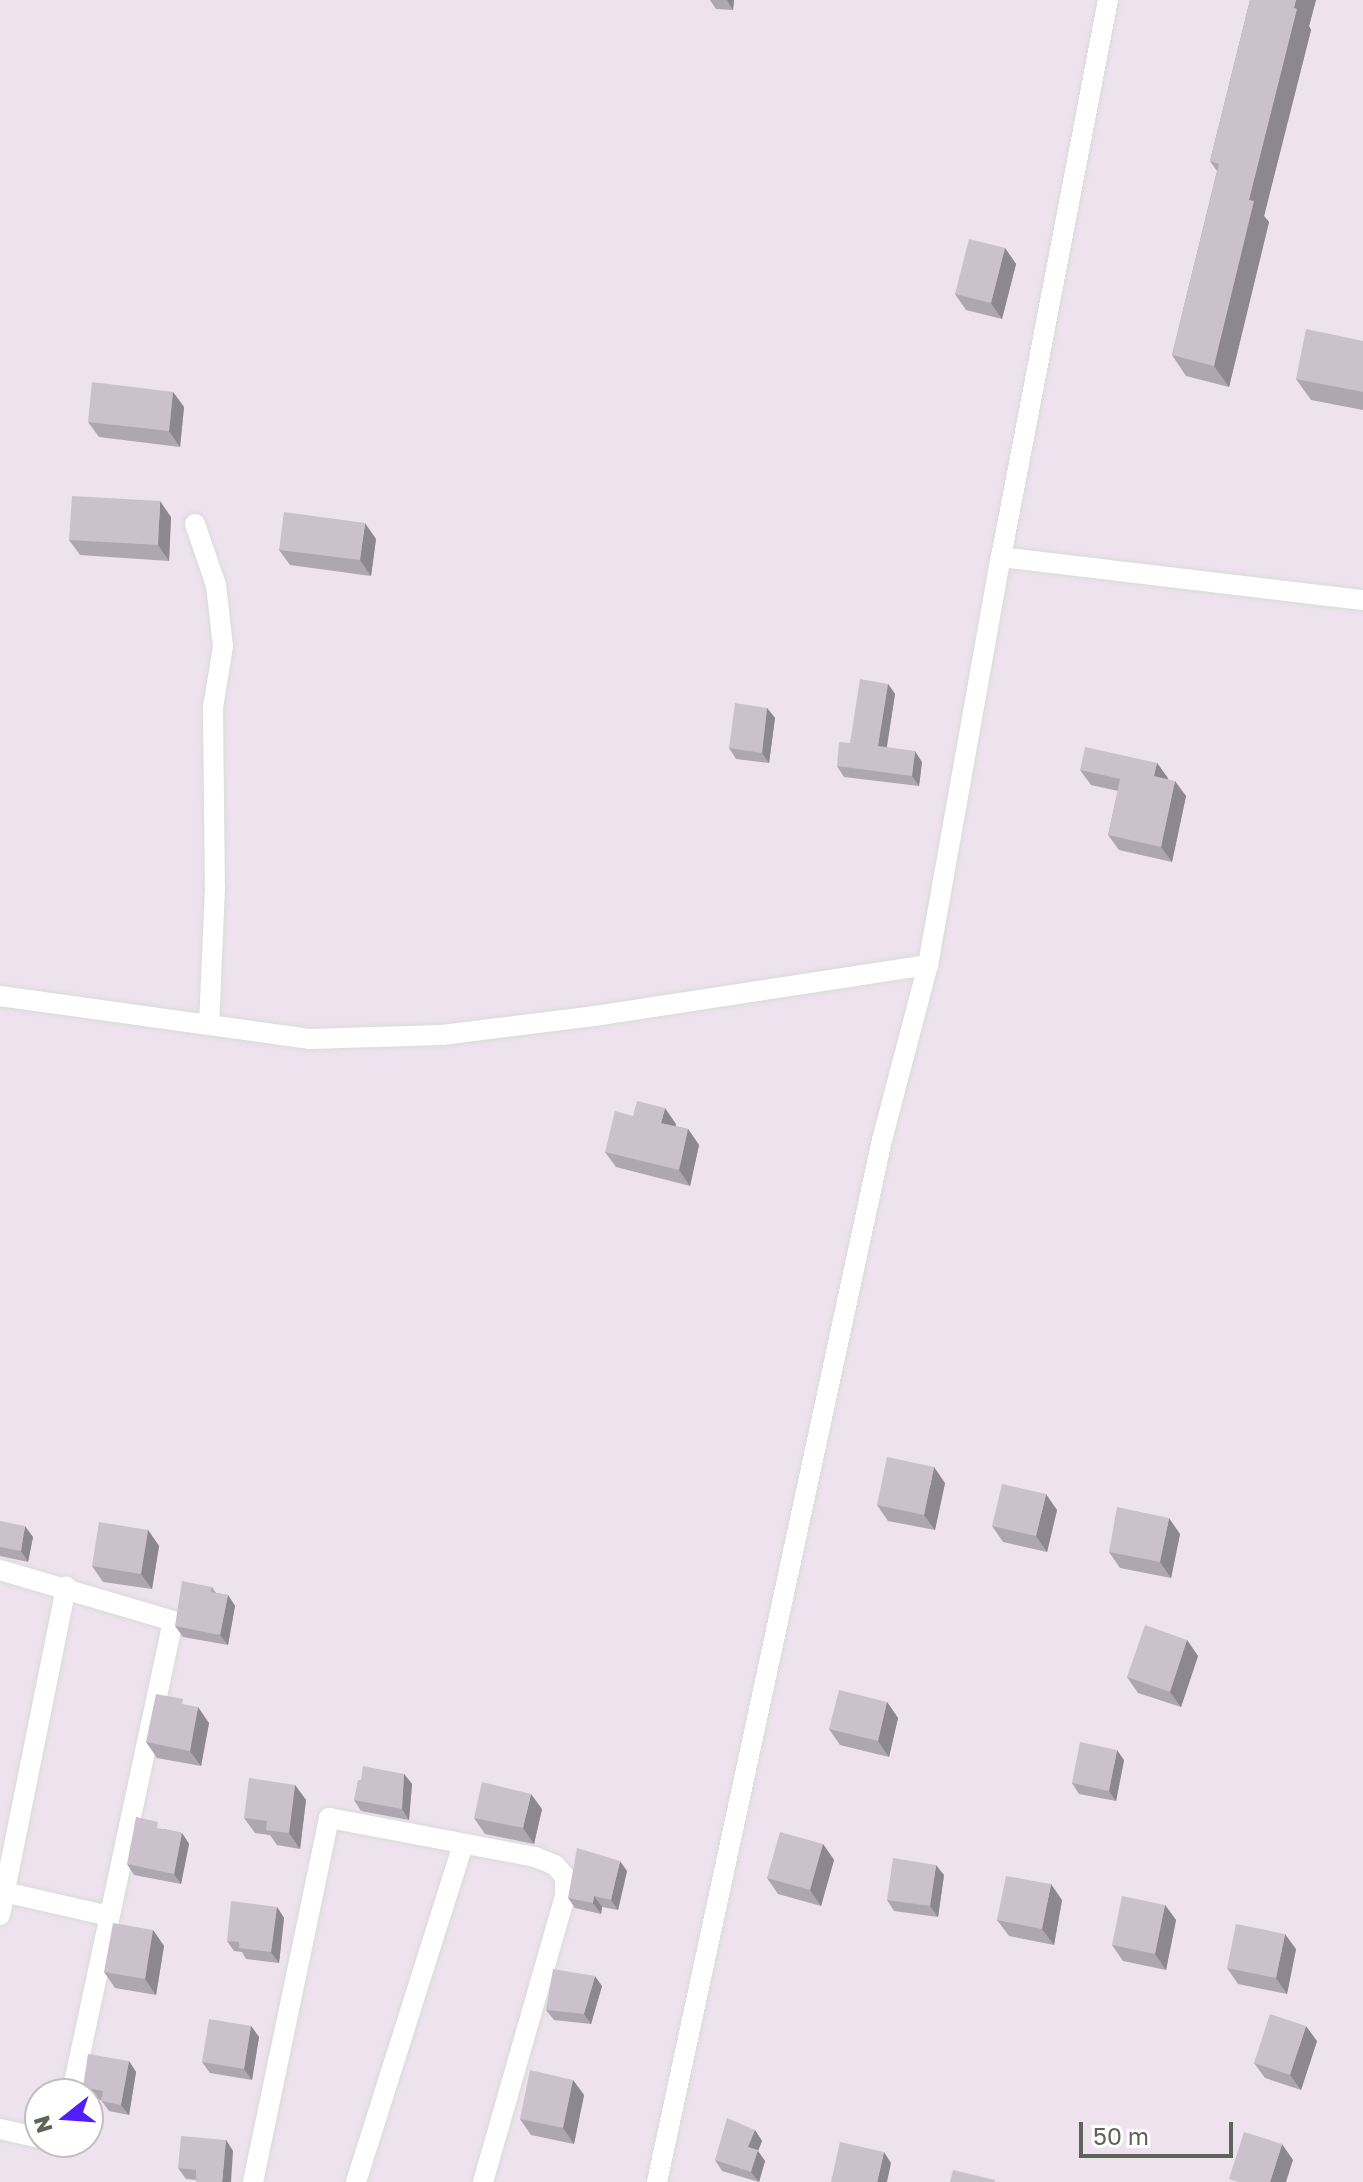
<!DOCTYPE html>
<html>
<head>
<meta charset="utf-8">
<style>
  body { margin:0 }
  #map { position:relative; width:1363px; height:2182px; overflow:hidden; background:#eee2ef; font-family:"Golos Text",sans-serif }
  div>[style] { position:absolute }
  .roads { filter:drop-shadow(0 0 2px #d7ddd5) drop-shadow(0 0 2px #d7ddd5) }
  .minor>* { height:20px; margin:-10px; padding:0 10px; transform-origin:10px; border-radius:10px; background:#fff }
  .wall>* { inset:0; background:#aea6b0 }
  .shaded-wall>* { inset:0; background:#8d8790 }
  .building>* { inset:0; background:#cac1cd }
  span { translate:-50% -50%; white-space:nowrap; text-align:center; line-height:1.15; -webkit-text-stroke:6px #fff; paint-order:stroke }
  .north { position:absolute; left:24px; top:2078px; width:80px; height:80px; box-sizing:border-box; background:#fff; border:2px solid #bec1bd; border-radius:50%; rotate:253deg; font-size:22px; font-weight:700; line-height:32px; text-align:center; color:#5d655b }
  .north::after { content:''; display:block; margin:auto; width:28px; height:36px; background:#521efa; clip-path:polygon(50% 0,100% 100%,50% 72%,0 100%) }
  .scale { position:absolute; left:1079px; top:2122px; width:154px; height:36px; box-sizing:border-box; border:4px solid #5d655b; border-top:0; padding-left:10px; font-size:24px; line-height:28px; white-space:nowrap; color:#5d655b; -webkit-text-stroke:6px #fff; paint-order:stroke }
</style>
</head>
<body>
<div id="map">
  <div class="roads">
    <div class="minor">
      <i style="left:195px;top:524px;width:65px;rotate:71deg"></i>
      <i style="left:216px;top:585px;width:61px;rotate:83.5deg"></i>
      <i style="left:223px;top:646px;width:63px;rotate:99.2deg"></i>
      <i style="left:213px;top:708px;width:180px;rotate:89.4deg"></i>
      <i style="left:215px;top:888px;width:136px;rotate:92.5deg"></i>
      <i style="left:1001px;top:557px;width:365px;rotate:6.8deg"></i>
      <i style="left:0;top:996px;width:312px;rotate:7.9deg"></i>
      <i style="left:309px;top:1039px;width:133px;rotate:-1.7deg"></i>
      <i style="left:442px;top:1035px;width:153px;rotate:-7.1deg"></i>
      <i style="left:594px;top:1016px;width:338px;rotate:-8.7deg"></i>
      <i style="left:0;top:1570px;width:180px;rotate:16.4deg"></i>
      <i style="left:173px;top:1621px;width:484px;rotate:102.1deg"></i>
      <i style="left:4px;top:1892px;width:108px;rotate:12.9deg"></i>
      <i style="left:0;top:1915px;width:335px;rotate:-78.6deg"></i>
      <i style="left:0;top:2129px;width:41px;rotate:12.7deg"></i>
      <i style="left:253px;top:2182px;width:372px;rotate:-78.2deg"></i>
      <i style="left:329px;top:1818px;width:210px;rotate:10.7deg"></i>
      <i style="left:535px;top:1857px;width:22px;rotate:22deg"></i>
      <i style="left:555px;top:1865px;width:16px;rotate:50deg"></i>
      <i style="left:565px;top:1877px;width:19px;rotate:90deg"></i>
      <i style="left:565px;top:1896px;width:298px;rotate:106deg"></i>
      <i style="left:356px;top:2182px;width:355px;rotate:-72.4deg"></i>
      <i style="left:657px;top:2182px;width:1066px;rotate:-77.82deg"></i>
      <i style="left:882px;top:1140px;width:181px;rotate:-75.3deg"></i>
      <i style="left:928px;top:965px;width:414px;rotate:-79.9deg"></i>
      <i style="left:1001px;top:557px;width:567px;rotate:-79.13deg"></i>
    </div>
  </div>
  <div class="wall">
    <i style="clip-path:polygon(710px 0,734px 0,733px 10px,716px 9px)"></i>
    <i style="clip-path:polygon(1250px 0,1316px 0,1309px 26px,1311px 30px,1264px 216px,1269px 222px,1229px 387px,1186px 376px,1172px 355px,1217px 171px,1210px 161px)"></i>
    <i style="clip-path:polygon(1005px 248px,1016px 264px,1002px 319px,966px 310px,955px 294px)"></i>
    <i style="clip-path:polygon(1363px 341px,1363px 410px,1311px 400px,1296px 379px)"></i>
    <i style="clip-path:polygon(173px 392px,184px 407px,180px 447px,99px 437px,88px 422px)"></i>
    <i style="clip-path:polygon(171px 517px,169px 561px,80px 555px,69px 540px)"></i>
    <i style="clip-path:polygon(376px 539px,371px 576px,290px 565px,279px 550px)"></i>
    <i style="clip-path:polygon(888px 684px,895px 694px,887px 747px,922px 762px,919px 786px,844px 777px,837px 766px)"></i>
    <i style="clip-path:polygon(767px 708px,775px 718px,769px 763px,736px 759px,729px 748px)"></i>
    <i style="clip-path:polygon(1157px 763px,1168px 779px,1186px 796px,1172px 862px,1119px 850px,1108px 835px,1118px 791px,1091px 785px,1080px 770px)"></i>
    <i style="clip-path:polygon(633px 1116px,676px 1124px,675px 1126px,688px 1129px,699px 1145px,690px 1186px,616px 1167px,605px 1152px)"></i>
    <i style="clip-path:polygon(945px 1483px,935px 1530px,888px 1521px,877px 1505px)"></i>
    <i style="clip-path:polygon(1057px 1510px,1047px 1552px,1003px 1542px,992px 1526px)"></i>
    <i style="clip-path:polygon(0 1521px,33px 1537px,28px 1562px,0 1556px)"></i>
    <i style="clip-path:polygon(148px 1530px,159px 1546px,152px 1589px,103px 1582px,92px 1566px)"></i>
    <i style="clip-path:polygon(1180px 1534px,1171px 1578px,1120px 1568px,1109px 1552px)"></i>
    <i style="clip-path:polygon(212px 1587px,216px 1593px,228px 1595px,235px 1606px,228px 1645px,183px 1637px,175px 1626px)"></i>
    <i style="clip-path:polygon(1187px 1640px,1198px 1656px,1181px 1707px,1138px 1693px,1127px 1677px)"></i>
    <i style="clip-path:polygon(887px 1702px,898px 1718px,889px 1757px,840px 1745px,829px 1729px)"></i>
    <i style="clip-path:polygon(187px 1705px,209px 1723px,201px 1766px,157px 1758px,146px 1742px)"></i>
    <i style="clip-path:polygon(1124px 1760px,1116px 1801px,1079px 1794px,1072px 1783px)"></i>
    <i style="clip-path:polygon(404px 1774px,412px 1784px,409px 1820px,361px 1811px,354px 1800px,361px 1780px)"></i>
    <i style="clip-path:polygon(295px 1785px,306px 1800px,300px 1849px,277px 1845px,270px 1835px,255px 1833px,244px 1818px)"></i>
    <i style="clip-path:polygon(542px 1809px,534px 1844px,485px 1834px,474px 1818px)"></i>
    <i style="clip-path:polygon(164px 1829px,182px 1833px,189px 1844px,181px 1884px,134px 1875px,127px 1864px)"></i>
    <i style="clip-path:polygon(823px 1844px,834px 1860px,821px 1906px,778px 1894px,767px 1878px)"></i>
    <i style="clip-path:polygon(627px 1871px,618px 1910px,602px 1907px,601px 1914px,575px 1908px,568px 1898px)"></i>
    <i style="clip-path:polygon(944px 1875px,938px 1917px,894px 1911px,887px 1900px)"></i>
    <i style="clip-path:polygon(1062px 1900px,1054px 1945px,1009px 1936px,997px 1920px)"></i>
    <i style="clip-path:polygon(1165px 1905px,1176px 1920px,1166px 1970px,1123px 1961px,1112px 1945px)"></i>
    <i style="clip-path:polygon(277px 1907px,284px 1918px,279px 1963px,246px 1959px,242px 1952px,234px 1951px,227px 1941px)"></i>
    <i style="clip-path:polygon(153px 1930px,164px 1946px,156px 1995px,115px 1988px,104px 1972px)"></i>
    <i style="clip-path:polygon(1296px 1949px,1287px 1994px,1238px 1984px,1227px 1968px)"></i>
    <i style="clip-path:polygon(602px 1986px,591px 2024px,554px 2020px,546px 2010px)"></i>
    <i style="clip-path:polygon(251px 2026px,259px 2037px,252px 2080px,210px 2073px,202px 2062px)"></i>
    <i style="clip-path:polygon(1317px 2041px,1301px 2090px,1265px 2078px,1254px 2063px)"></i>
    <i style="clip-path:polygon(129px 2061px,136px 2072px,129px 2115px,109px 2111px,101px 2100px,90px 2097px,83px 2087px)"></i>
    <i style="clip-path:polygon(573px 2080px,584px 2095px,574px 2144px,531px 2135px,520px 2119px)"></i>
    <i style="clip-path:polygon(755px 2130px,762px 2141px,758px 2151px,765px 2161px,759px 2182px,722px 2171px,715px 2160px)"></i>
    <i style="clip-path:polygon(226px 2140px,233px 2151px,196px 2180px,186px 2179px,178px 2168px)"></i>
  </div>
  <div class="shaded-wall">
    <i style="clip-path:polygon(727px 0,734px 0,733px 10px)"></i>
    <i style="clip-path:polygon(1296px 0,1316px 0,1309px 26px,1311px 30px,1264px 216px,1269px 222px,1229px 387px,1214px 366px,1249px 200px)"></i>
    <i style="clip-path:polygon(1005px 248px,1016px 264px,1002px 319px,991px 303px)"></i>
    <i style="clip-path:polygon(173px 392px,184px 407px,180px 447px,169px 431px)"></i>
    <i style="clip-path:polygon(160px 501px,171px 517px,169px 561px,158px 545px)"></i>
    <i style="clip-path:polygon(365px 523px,376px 539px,371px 576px,360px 560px)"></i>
    <i style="clip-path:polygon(888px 684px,895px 694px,885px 757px,878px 746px)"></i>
    <i style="clip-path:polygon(767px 708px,775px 718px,769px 763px,762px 753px)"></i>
    <i style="clip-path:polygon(915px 751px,922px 762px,919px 786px,912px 776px)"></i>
    <i style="clip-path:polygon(1157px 763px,1168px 778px,1165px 791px,1154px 776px)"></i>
    <i style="clip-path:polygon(1175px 781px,1186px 796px,1172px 862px,1161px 847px)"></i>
    <i style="clip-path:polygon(665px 1108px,676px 1124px,672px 1138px,661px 1123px)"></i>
    <i style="clip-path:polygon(688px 1129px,699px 1145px,690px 1186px,679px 1170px)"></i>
    <i style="clip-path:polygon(934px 1467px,945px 1483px,935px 1530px,924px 1515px)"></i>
    <i style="clip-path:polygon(1046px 1494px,1057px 1510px,1047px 1552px,1036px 1536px)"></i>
    <i style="clip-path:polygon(1169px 1518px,1180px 1534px,1171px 1578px,1160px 1562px)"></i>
    <i style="clip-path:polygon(25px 1526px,33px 1537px,28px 1562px,21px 1551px)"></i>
    <i style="clip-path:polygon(148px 1530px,159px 1546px,152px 1589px,141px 1574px)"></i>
    <i style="clip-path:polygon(228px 1595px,235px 1606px,228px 1645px,220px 1635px)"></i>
    <i style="clip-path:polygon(1187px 1640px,1198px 1656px,1181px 1707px,1170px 1692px)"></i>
    <i style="clip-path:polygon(887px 1702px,898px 1718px,889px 1757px,878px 1741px)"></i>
    <i style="clip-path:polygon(198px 1707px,209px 1723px,201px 1766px,190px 1751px)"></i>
    <i style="clip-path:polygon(1117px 1750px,1124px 1760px,1116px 1801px,1109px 1791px)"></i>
    <i style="clip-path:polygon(404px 1774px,412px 1784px,409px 1820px,402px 1809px)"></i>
    <i style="clip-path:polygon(295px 1785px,306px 1800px,300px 1849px,289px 1833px)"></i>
    <i style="clip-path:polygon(531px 1794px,542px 1809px,534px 1844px,523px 1828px)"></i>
    <i style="clip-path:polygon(182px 1833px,189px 1844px,181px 1884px,174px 1874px)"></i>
    <i style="clip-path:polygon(823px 1844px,834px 1860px,821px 1906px,810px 1890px)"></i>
    <i style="clip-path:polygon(620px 1861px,627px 1871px,618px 1910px,611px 1900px)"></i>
    <i style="clip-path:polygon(936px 1865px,944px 1875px,938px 1917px,930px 1906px)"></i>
    <i style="clip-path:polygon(1051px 1884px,1062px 1900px,1054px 1945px,1042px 1929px)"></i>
    <i style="clip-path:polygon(594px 1896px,602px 1907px,601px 1914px,593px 1903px)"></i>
    <i style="clip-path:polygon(1165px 1905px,1176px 1920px,1166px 1970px,1155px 1954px)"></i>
    <i style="clip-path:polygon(277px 1907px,284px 1918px,279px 1963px,271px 1952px)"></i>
    <i style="clip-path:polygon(153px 1930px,164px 1946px,156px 1995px,145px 1979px)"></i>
    <i style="clip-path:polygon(1285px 1934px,1296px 1949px,1287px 1994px,1276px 1978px)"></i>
    <i style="clip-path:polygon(595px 1976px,602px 1986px,591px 2024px,584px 2014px)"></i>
    <i style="clip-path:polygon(251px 2026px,259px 2037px,252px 2080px,244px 2069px)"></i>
    <i style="clip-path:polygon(1306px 2026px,1317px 2041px,1301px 2090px,1290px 2075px)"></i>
    <i style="clip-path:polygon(129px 2061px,136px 2072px,129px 2115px,121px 2105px)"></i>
    <i style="clip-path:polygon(573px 2080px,584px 2095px,574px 2144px,563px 2128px)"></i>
    <i style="clip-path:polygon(755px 2130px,762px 2141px,758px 2151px,765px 2161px,759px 2182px,751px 2172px,748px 2147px)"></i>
    <i style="clip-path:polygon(226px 2140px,233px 2151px,231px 2182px,222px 2182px)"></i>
    <i style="clip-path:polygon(1282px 2144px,1293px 2160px,1286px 2182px,1270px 2182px)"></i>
    <i style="clip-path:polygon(884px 2152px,891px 2163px,887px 2182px,877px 2182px)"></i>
  </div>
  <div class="building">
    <i style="clip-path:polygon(1250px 0,1296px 0,1294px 8px,1297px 9px,1249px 200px,1254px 201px,1214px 366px,1172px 355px,1219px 164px,1210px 161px)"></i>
    <i style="clip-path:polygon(969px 239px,1005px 248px,991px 303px,955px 294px)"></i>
    <i style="clip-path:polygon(1306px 329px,1363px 341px,1363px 392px,1296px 379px)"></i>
    <i style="clip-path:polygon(92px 382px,173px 392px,169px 431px,88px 422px)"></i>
    <i style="clip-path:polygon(72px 496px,160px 501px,158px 545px,69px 540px)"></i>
    <i style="clip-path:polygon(284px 512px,365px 523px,360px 560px,279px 550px)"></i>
    <i style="clip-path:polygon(860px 679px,888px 684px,878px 746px,915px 751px,912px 776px,837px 766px,839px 742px,850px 743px)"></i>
    <i style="clip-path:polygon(735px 703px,767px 708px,762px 753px,729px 748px)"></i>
    <i style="clip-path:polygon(1085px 747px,1157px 763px,1154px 776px,1175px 781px,1161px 847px,1108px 835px,1120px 779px,1080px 770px)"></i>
    <i style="clip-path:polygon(637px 1101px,665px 1108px,661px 1123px,688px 1129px,679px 1170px,605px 1152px,615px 1111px,633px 1116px)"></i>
    <i style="clip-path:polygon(887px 1457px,934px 1467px,924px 1515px,877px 1505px)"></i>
    <i style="clip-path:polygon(1002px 1484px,1046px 1494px,1036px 1536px,992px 1526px)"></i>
    <i style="clip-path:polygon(1117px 1507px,1169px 1518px,1160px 1562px,1109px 1552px)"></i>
    <i style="clip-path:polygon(0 1521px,25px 1526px,21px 1551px,0 1547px)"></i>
    <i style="clip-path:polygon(99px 1522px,148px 1530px,141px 1574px,92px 1566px)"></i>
    <i style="clip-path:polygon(182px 1581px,212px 1587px,211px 1592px,228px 1595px,220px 1635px,175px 1626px)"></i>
    <i style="clip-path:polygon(1145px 1625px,1187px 1640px,1170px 1692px,1127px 1677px)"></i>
    <i style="clip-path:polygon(839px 1690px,887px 1702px,878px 1741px,829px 1729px)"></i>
    <i style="clip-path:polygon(156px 1694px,183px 1699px,182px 1704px,198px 1707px,190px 1751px,146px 1742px)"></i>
    <i style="clip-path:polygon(1080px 1742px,1117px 1750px,1109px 1791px,1072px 1783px)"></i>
    <i style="clip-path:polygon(363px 1766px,404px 1774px,402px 1809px,354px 1800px,358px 1780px,361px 1780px)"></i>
    <i style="clip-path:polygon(249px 1778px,295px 1785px,289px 1833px,266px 1830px,267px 1821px,244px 1818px)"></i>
    <i style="clip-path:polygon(482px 1782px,531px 1794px,523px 1828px,474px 1818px)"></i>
    <i style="clip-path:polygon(136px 1817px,158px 1822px,157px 1828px,182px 1833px,174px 1874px,127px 1864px)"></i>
    <i style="clip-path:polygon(780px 1832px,823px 1844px,810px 1890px,767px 1878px)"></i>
    <i style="clip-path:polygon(577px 1848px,620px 1861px,611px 1900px,594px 1896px,593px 1903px,568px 1898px)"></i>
    <i style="clip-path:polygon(893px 1858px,936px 1865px,930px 1906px,887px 1900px)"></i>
    <i style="clip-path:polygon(1006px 1876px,1051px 1884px,1042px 1929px,997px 1920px)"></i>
    <i style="clip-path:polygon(1122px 1896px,1165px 1905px,1155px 1954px,1112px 1945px)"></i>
    <i style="clip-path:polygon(231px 1901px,277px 1907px,271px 1952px,239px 1948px,239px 1942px,227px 1941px)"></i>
    <i style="clip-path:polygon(113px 1923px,153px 1930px,145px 1979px,104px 1972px)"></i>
    <i style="clip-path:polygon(1236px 1924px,1285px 1934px,1276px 1978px,1227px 1968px)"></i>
    <i style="clip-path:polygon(553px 1969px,595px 1976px,584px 2014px,546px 2010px)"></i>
    <i style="clip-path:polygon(1270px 2014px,1306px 2026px,1290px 2075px,1254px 2063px)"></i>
    <i style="clip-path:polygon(209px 2019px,251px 2026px,244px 2069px,202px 2062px)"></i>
    <i style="clip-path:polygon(88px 2054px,129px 2061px,121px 2105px,101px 2101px,103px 2091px,83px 2087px)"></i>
    <i style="clip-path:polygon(530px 2070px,573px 2080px,563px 2128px,520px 2119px)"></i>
    <i style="clip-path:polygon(727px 2118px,755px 2130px,748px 2147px,758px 2150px,751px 2172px,715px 2160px)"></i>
    <i style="clip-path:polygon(1244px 2132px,1282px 2144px,1270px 2182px,1238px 2182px,1229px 2179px)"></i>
    <i style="clip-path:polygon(181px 2136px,226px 2140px,222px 2182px,196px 2182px,196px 2170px,178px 2168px)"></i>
    <i style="clip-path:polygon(840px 2142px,884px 2152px,877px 2182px,831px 2182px)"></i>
    <i style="clip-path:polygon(953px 2170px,995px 2180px,994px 2182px,950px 2182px)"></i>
  </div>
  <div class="north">N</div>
  <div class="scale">50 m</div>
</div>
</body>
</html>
